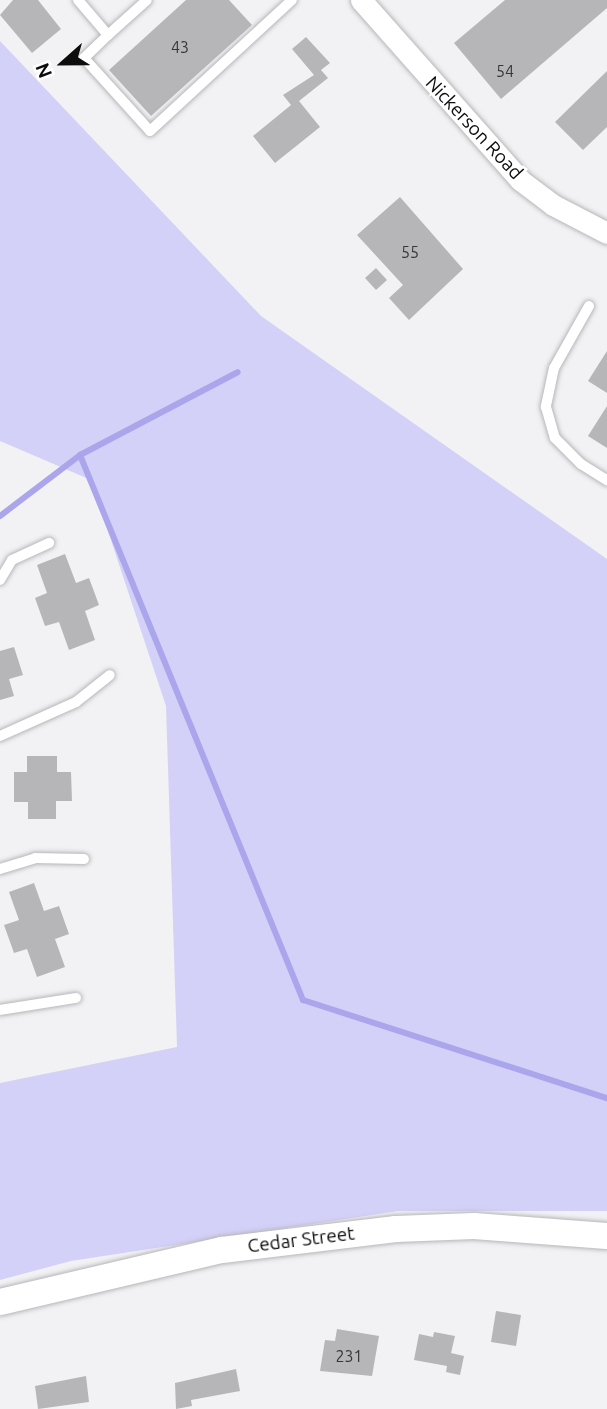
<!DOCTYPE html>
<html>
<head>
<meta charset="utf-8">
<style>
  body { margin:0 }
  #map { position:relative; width:607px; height:1409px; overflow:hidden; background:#f2f2f5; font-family:Ubuntu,sans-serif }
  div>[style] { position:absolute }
  .green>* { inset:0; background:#d3d1f8 }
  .stream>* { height:6px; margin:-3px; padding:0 3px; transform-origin:3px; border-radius:3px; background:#aba5eb }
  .building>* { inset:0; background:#b6b6b9 }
  .roads { filter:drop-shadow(0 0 2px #b7b7ba) drop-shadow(0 0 2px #b7b7ba) }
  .service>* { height:10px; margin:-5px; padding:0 5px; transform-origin:5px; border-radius:5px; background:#fff }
  .minor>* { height:21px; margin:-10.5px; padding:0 10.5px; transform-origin:10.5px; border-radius:10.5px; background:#fff }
  .tertiary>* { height:26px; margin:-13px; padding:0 13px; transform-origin:13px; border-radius:13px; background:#fff }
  span { translate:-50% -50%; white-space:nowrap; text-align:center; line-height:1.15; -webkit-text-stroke:5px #fff; paint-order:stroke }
  .number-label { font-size:16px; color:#373739 }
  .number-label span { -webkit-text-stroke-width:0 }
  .street-label { font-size:19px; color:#0d0d0e }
  .north { position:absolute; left:28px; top:28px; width:70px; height:70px; -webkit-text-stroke:5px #fff; paint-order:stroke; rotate:249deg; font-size:19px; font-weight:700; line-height:28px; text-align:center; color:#0d0d0e }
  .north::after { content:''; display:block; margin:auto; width:24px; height:32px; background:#0d0d0e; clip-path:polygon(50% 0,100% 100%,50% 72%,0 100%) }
</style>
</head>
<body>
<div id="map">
  <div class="green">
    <i style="clip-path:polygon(0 41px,261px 316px,607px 559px,607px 1211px,398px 1211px,71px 1261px,0 1280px,0 1083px,177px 1047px,166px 706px,91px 480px,0 441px)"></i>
  </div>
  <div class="stream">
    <i style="left:80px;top:455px;width:589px;rotate:67.75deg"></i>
    <i style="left:303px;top:1000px;width:319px;rotate:17.9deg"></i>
    <i style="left:0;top:516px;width:101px;rotate:-37.3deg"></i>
    <i style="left:80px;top:455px;width:178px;rotate:-27.7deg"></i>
  </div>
  <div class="building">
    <i style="clip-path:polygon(13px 0,38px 0,61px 29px,32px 53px,0 15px)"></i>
    <i style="clip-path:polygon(186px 0,229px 0,252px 25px,151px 116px,109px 70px)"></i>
    <i style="clip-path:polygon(505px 0,607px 0,607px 8px,501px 99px,454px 43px)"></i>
    <i style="clip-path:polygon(306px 37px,330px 63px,321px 70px,328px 78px,299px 101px,320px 127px,275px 163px,253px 136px,291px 105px,283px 95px,314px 75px,292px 49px)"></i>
    <i style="clip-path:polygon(607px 71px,607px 127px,583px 150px,555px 122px)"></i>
    <i style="clip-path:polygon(400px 197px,463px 269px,409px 320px,389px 298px,403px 285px,357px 235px)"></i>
    <i style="clip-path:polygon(376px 268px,387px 280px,376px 290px,365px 278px)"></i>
    <i style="clip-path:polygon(607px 351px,607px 393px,588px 381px)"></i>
    <i style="clip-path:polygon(607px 406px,607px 448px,588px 436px)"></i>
    <i style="clip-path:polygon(65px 554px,76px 583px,89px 578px,99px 605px,85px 611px,95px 640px,69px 650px,59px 622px,45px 626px,35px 598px,47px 593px,37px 565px)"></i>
    <i style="clip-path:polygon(14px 647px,23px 675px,9px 679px,14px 696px,0 700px,0 651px)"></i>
    <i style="clip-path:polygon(27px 756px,57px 756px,57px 772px,71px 772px,72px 801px,56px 801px,56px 819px,28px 819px,28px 802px,14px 802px,14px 772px,27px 772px)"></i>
    <i style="clip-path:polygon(34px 883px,44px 911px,59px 906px,69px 934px,55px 939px,65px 967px,37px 977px,27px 949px,14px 953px,4px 925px,19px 920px,9px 892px)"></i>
    <i style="clip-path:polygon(496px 1311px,521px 1315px,516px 1346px,491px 1342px)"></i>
    <i style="clip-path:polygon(337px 1329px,379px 1336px,372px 1376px,320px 1371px,325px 1340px,335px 1341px)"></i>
    <i style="clip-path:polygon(434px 1332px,455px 1336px,451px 1353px,464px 1356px,460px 1375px,446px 1372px,447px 1366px,414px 1360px,419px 1334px,433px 1337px)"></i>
    <i style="clip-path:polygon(236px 1369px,240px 1391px,191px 1400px,192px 1406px,176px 1409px,175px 1383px)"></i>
    <i style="clip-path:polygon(86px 1376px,89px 1402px,38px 1409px,35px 1386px)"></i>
  </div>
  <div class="roads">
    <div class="service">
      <i style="left:78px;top:0;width:46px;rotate:49.4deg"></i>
      <i style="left:108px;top:35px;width:33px;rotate:136deg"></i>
      <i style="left:84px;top:58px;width:98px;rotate:47.9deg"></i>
      <i style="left:150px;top:131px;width:193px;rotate:-42.7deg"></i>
      <i style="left:108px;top:35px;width:52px;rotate:-41.9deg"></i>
      <i style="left:589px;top:306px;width:71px;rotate:119.4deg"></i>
      <i style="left:554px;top:368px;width:40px;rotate:102deg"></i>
      <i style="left:546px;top:407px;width:32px;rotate:74deg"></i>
      <i style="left:555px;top:438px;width:37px;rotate:45deg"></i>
      <i style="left:581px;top:464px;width:31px;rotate:32deg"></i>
      <i style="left:0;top:580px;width:23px;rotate:-59deg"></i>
      <i style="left:12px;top:560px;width:41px;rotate:-24.7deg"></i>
      <i style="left:0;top:736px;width:83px;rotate:-24.1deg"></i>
      <i style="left:76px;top:702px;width:43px;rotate:-38.5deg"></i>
      <i style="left:0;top:869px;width:37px;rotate:-17deg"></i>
      <i style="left:35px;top:858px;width:49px;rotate:1.2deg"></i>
      <i style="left:0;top:1010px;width:77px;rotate:-9deg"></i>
    </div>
    <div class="minor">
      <i style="left:361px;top:0;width:240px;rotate:48.5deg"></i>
      <i style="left:520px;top:180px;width:41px;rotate:37.1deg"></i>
      <i style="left:553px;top:205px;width:61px;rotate:27.4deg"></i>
    </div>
    <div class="tertiary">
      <i style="left:0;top:1302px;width:228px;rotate:-13.2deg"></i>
      <i style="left:222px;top:1250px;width:175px;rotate:-6.9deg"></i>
      <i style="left:396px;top:1229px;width:78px;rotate:-2.2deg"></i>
      <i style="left:474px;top:1226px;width:133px;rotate:4.3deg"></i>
    </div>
  </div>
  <div class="number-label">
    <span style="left:180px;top:47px">43</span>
    <span style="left:505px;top:71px">54</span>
    <span style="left:410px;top:252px">55</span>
    <span style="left:349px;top:1356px">231</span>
  </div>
  <div class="street-label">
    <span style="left:474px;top:128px;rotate:47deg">Nickerson Road</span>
    <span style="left:301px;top:1240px;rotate:-7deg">Cedar Street</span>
  </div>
  <div class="north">N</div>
</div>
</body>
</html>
